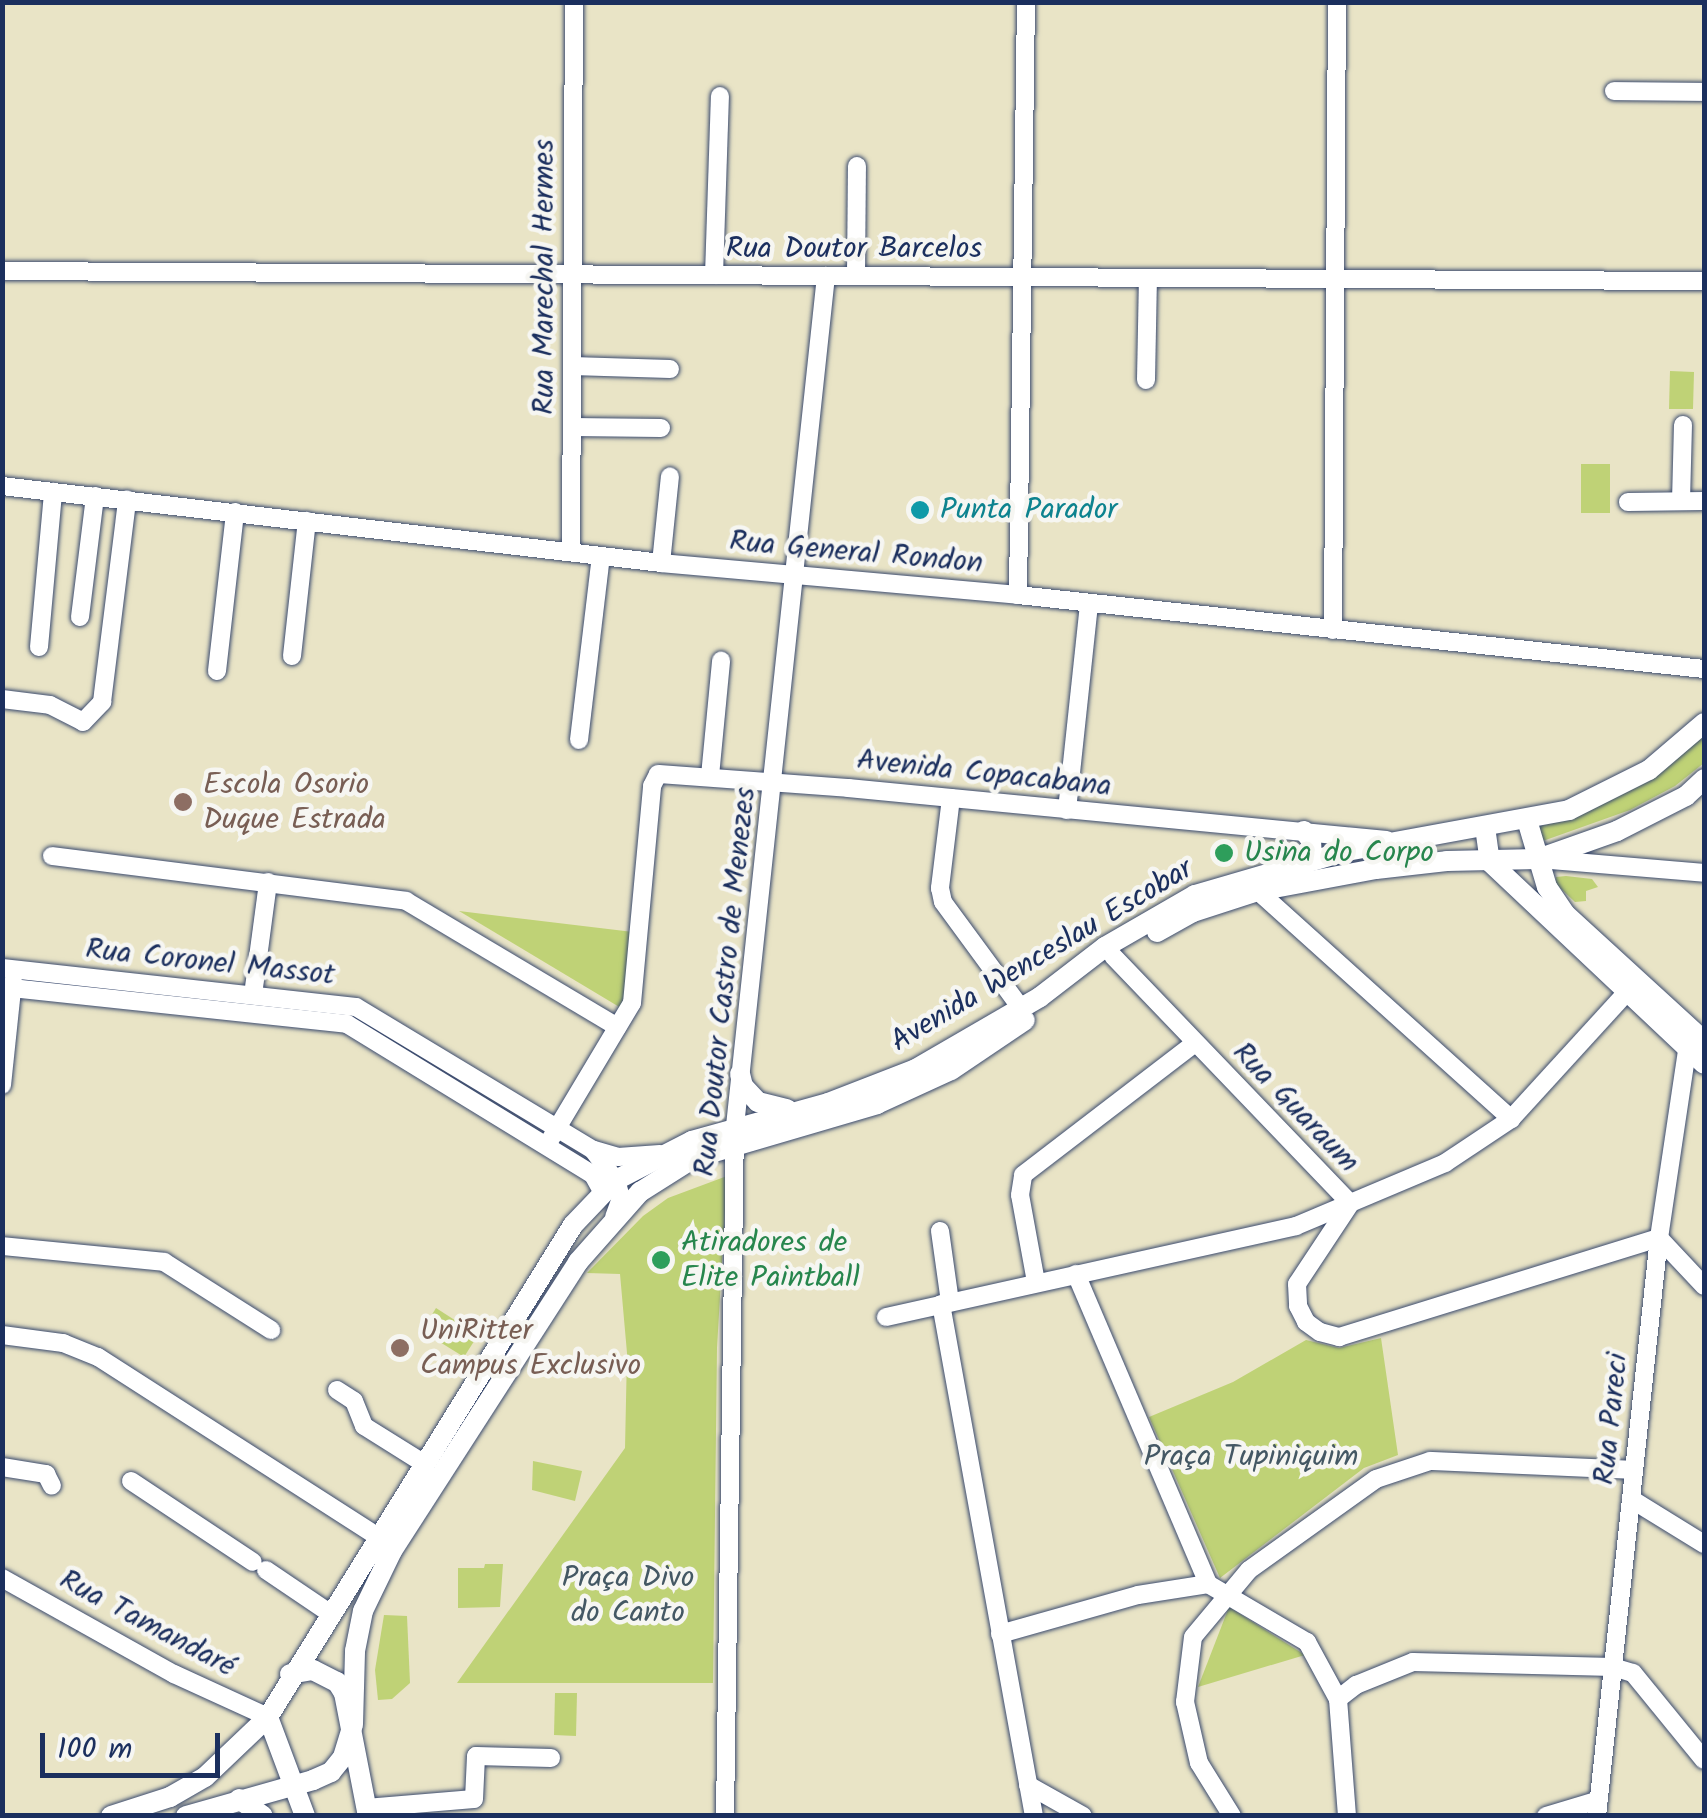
<!DOCTYPE html>
<html>
<head>
<meta charset="utf-8">
<style>
  body { margin:0 }
  #map { position:relative; width:1707px; height:1818px; overflow:hidden; background:#e9e4c6; font-family:Kalam,sans-serif }
  div>[style] { position:absolute }
  .green>* { inset:0; background:#bfd276 }
  .roads { filter:drop-shadow(0 0 2px #3a4a6e) drop-shadow(0 0 2px #3a4a6e) }
  .minor>* { height:18px; margin:-9px; padding:0 9px; transform-origin:9px; border-radius:9px; background:#fff }
  .major>* { height:20px; margin:-10px; padding:0 10px; transform-origin:10px; border-radius:10px; background:#fff }
  .dots>* { width:28px; height:28px; translate:-50% -50%; box-sizing:border-box; border:5px solid #f6f6f2; border-radius:50% }
  span { translate:-50% -50%; white-space:nowrap; text-align:center; line-height:1.15; -webkit-text-stroke:9px #f6f6f2; paint-order:stroke }
  .street-label { font-size:30px; color:#1b2f5e }
  .culture-label { font-size:30px; color:#0d838f }
  .left { translate:0 -50%; text-align:left }
  .education-label { font-size:30px; color:#785e54 }
  .leisure-label { font-size:30px; color:#27864d }
  .park-label { font-size:30px; color:#445864 }
  .frame { position:absolute; inset:0; border:5px solid #1b2f5e; pointer-events:none }
  .scale { position:absolute; left:40px; top:1733px; width:180px; height:45px; box-sizing:border-box; border:5px solid #1b2f5e; border-top:0; padding-left:12px; font-size:30px; line-height:35px; white-space:nowrap; color:#1b2f5e; -webkit-text-stroke:8px #f6f6f2; paint-order:stroke }
</style>
</head>
<body>
<div id="map">
  <div class="green">
    <i style="clip-path:polygon(1670px 371px,1694px 372px,1693px 409px,1669px 409px)"></i>
    <i style="clip-path:polygon(1581px 464px,1610px 464px,1610px 513px,1581px 513px)"></i>
    <i style="clip-path:polygon(1704px 731px,1704px 763px,1675px 786px,1630px 810px,1540px 842px,1535px 827px,1549px 824px)"></i>
    <i style="clip-path:polygon(1566px 876px,1592px 879px,1598px 887px,1586px 891px,1586px 901px,1575px 902px,1556px 884px,1556px 877px)"></i>
    <i style="clip-path:polygon(459px 911px,633px 932px,629px 988px,621px 1008px)"></i>
    <i style="clip-path:polygon(727px 1176px,717px 1348px,713px 1683px,457px 1683px,625px 1448px,627px 1353px,620px 1274px,587px 1273px,643px 1216px,668px 1198px)"></i>
    <i style="clip-path:polygon(436px 1308px,478px 1335px,464px 1357px,422px 1331px)"></i>
    <i style="clip-path:polygon(1381px 1338px,1398px 1455px,1364px 1468px,1220px 1578px,1149px 1417px,1233px 1382px,1306px 1340px,1339px 1348px)"></i>
    <i style="clip-path:polygon(533px 1461px,582px 1471px,575px 1501px,532px 1490px)"></i>
    <i style="clip-path:polygon(485px 1564px,503px 1564px,500px 1607px,458px 1608px,458px 1568px,484px 1568px)"></i>
    <i style="clip-path:polygon(1229px 1607px,1305px 1655px,1198px 1687px)"></i>
    <i style="clip-path:polygon(384px 1615px,407px 1616px,410px 1683px,392px 1699px,378px 1700px,375px 1670px)"></i>
    <i style="clip-path:polygon(555px 1693px,577px 1693px,576px 1736px,554px 1735px)"></i>
  </div>
  <div class="roads">
    <div class="minor">
      <i style="left:1614px;top:91px;width:90px;rotate:0.6deg"></i>
      <i style="left:2px;top:271px;width:1702px;rotate:0.34deg"></i>
      <i style="left:714px;top:275px;width:179px;rotate:-88.1deg"></i>
      <i style="left:856px;top:276px;width:110px;rotate:-89.5deg"></i>
      <i style="left:572px;top:366px;width:98px;rotate:1.8deg"></i>
      <i style="left:1146px;top:380px;width:101px;rotate:-88.9deg"></i>
      <i style="left:572px;top:427px;width:89px;rotate:0.6deg"></i>
      <i style="left:2px;top:486px;width:663px;rotate:6.66deg"></i>
      <i style="left:661px;top:563px;width:358px;rotate:5.1deg"></i>
      <i style="left:1018px;top:595px;width:690px;rotate:6.16deg"></i>
      <i style="left:1681px;top:501px;width:76px;rotate:-88.5deg"></i>
      <i style="left:1628px;top:502px;width:76px;rotate:-0.8deg"></i>
      <i style="left:571px;top:552px;width:550px;rotate:-89.69deg"></i>
      <i style="left:661px;top:563px;width:87px;rotate:-84.1deg"></i>
      <i style="left:1018px;top:595px;width:593px;rotate:-89.23deg"></i>
      <i style="left:80px;top:617px;width:122px;rotate:-82.9deg"></i>
      <i style="left:1333px;top:630px;width:628px;rotate:-89.64deg"></i>
      <i style="left:39px;top:647px;width:156px;rotate:-84.8deg"></i>
      <i style="left:292px;top:656px;width:136px;rotate:-83.7deg"></i>
      <i style="left:217px;top:671px;width:160px;rotate:-83.5deg"></i>
      <i style="left:2px;top:699px;width:48px;rotate:7.1deg"></i>
      <i style="left:50px;top:705px;width:37px;rotate:27deg"></i>
      <i style="left:83px;top:722px;width:28px;rotate:-46deg"></i>
      <i style="left:102px;top:702px;width:204px;rotate:-82.9deg"></i>
      <i style="left:579px;top:740px;width:185px;rotate:-83.2deg"></i>
      <i style="left:710px;top:776px;width:116px;rotate:-84.5deg"></i>
      <i style="left:951px;top:798px;width:91px;rotate:97deg"></i>
      <i style="left:940px;top:888px;width:14px;rotate:78deg"></i>
      <i style="left:943px;top:902px;width:132px;rotate:53.7deg"></i>
      <i style="left:1067px;top:810px;width:206px;rotate:-83.9deg"></i>
      <i style="left:52px;top:856px;width:357px;rotate:7.2deg"></i>
      <i style="left:406px;top:901px;width:246px;rotate:30.8deg"></i>
      <i style="left:1539px;top:859px;width:166px;rotate:4.8deg"></i>
      <i style="left:1258px;top:891px;width:341px;rotate:42deg"></i>
      <i style="left:1113px;top:956px;width:342px;rotate:46.2deg"></i>
      <i style="left:2px;top:968px;width:356px;rotate:6.3deg"></i>
      <i style="left:356px;top:1007px;width:277px;rotate:31.1deg"></i>
      <i style="left:593px;top:1150px;width:38px;rotate:53deg"></i>
      <i style="left:616px;top:1180px;width:19px;rotate:74deg"></i>
      <i style="left:621px;top:1198px;width:20px;rotate:110deg"></i>
      <i style="left:2px;top:987px;width:347px;rotate:6.1deg"></i>
      <i style="left:347px;top:1024px;width:289px;rotate:31.5deg"></i>
      <i style="left:593px;top:1175px;width:18px;rotate:61deg"></i>
      <i style="left:253px;top:995px;width:114px;rotate:-82.4deg"></i>
      <i style="left:2px;top:1085px;width:105px;rotate:-84deg"></i>
      <i style="left:547px;top:1145px;width:165px;rotate:-59.1deg"></i>
      <i style="left:632px;top:1003px;width:218px;rotate:-84.7deg"></i>
      <i style="left:652px;top:786px;width:13px;rotate:-63deg"></i>
      <i style="left:658px;top:774px;width:191px;rotate:4.2deg"></i>
      <i style="left:848px;top:788px;width:541px;rotate:5.52deg"></i>
      <i style="left:594px;top:1150px;width:25px;rotate:16deg"></i>
      <i style="left:618px;top:1157px;width:42px;rotate:-4.1deg"></i>
      <i style="left:1350px;top:1204px;width:96px;rotate:123.5deg"></i>
      <i style="left:1297px;top:1284px;width:22px;rotate:87deg"></i>
      <i style="left:1298px;top:1306px;width:18px;rotate:63deg"></i>
      <i style="left:1306px;top:1322px;width:17px;rotate:36deg"></i>
      <i style="left:1320px;top:1332px;width:20px;rotate:15deg"></i>
      <i style="left:1339px;top:1337px;width:335px;rotate:-17.2deg"></i>
      <i style="left:1659px;top:1238px;width:66px;rotate:46.8deg"></i>
      <i style="left:940px;top:1231px;width:72px;rotate:82deg"></i>
      <i style="left:2px;top:1246px;width:163px;rotate:5.6deg"></i>
      <i style="left:164px;top:1262px;width:127px;rotate:32.4deg"></i>
      <i style="left:1076px;top:1274px;width:337px;rotate:66.9deg"></i>
      <i style="left:1036px;top:1282px;width:88px;rotate:-100.4deg"></i>
      <i style="left:1020px;top:1195px;width:20px;rotate:-81deg"></i>
      <i style="left:1023px;top:1175px;width:215px;rotate:-37.5deg"></i>
      <i style="left:941px;top:1304px;width:520px;rotate:79.71deg"></i>
      <i style="left:886px;top:1317px;width:420px;rotate:-12.5deg"></i>
      <i style="left:1296px;top:1226px;width:162px;rotate:-22.9deg"></i>
      <i style="left:1445px;top:1163px;width:79px;rotate:-33.7deg"></i>
      <i style="left:1511px;top:1119px;width:184px;rotate:-47.6deg"></i>
      <i style="left:2px;top:1335px;width:62px;rotate:7.5deg"></i>
      <i style="left:63px;top:1343px;width:38px;rotate:22deg"></i>
      <i style="left:98px;top:1357px;width:331px;rotate:32.7deg"></i>
      <i style="left:337px;top:1390px;width:20px;rotate:33deg"></i>
      <i style="left:354px;top:1401px;width:27px;rotate:68deg"></i>
      <i style="left:364px;top:1426px;width:70px;rotate:32.1deg"></i>
      <i style="left:2px;top:1467px;width:45px;rotate:9deg"></i>
      <i style="left:46px;top:1474px;width:13px;rotate:63deg"></i>
      <i style="left:131px;top:1481px;width:146px;rotate:33.6deg"></i>
      <i style="left:1631px;top:1499px;width:86px;rotate:31.7deg"></i>
      <i style="left:266px;top:1570px;width:78px;rotate:34.1deg"></i>
      <i style="left:2px;top:1578px;width:197px;rotate:29.2deg"></i>
      <i style="left:174px;top:1674px;width:103px;rotate:24.6deg"></i>
      <i style="left:1000px;top:1634px;width:143px;rotate:-15.8deg"></i>
      <i style="left:1138px;top:1595px;width:71px;rotate:-8.9deg"></i>
      <i style="left:1208px;top:1584px;width:115px;rotate:30.4deg"></i>
      <i style="left:1307px;top:1642px;width:65px;rotate:61.5deg"></i>
      <i style="left:1338px;top:1699px;width:117px;rotate:85.6deg"></i>
      <i style="left:1338px;top:1699px;width:23px;rotate:-38deg"></i>
      <i style="left:1356px;top:1685px;width:61px;rotate:-22deg"></i>
      <i style="left:1413px;top:1662px;width:200px;rotate:1.4deg"></i>
      <i style="left:1613px;top:1667px;width:21px;rotate:17deg"></i>
      <i style="left:1633px;top:1673px;width:112px;rotate:50.8deg"></i>
      <i style="left:1028px;top:1785px;width:63px;rotate:29.4deg"></i>
      <i style="left:366px;top:1808px;width:108px;rotate:-4.8deg"></i>
      <i style="left:474px;top:1799px;width:43px;rotate:-87.3deg"></i>
      <i style="left:476px;top:1756px;width:75px;rotate:1.5deg"></i>
      <i style="left:725px;top:1816px;width:690px;rotate:-89.17deg"></i>
      <i style="left:735px;top:1126px;width:855px;rotate:-83.89deg"></i>
      <i style="left:1232px;top:1816px;width:62px;rotate:-121.9deg"></i>
      <i style="left:1199px;top:1763px;width:63px;rotate:-102.9deg"></i>
      <i style="left:1185px;top:1702px;width:65px;rotate:-83deg"></i>
      <i style="left:1193px;top:1637px;width:87px;rotate:-50.1deg"></i>
      <i style="left:1249px;top:1570px;width:156px;rotate:-35.6deg"></i>
      <i style="left:1376px;top:1479px;width:57px;rotate:-18.4deg"></i>
      <i style="left:1430px;top:1461px;width:203px;rotate:2.5deg"></i>
      <i style="left:1546px;top:1816px;width:55px;rotate:-16.8deg"></i>
      <i style="left:1597px;top:1816px;width:581px;rotate:-83.88deg"></i>
      <i style="left:1659px;top:1238px;width:203px;rotate:-81.5deg"></i>
    </div>
    <div class="major">
      <i style="left:1527px;top:820px;width:70px;rotate:73.4deg"></i>
      <i style="left:1547px;top:887px;width:32px;rotate:56deg"></i>
      <i style="left:1565px;top:914px;width:188px;rotate:42.4deg"></i>
      <i style="left:1485px;top:827px;width:35px;rotate:82deg"></i>
      <i style="left:1490px;top:862px;width:294px;rotate:43.3deg"></i>
      <i style="left:1304px;top:831px;width:11px;rotate:52deg"></i>
      <i style="left:1311px;top:840px;width:20px;rotate:87deg"></i>
      <i style="left:1157px;top:932px;width:41px;rotate:-29.1deg"></i>
      <i style="left:1193px;top:912px;width:68px;rotate:-17.9deg"></i>
      <i style="left:1258px;top:891px;width:120px;rotate:-10.6deg"></i>
      <i style="left:1376px;top:869px;width:71px;rotate:-6.4deg"></i>
      <i style="left:1447px;top:861px;width:91px;rotate:-1.3deg"></i>
      <i style="left:1538px;top:859px;width:84px;rotate:-19.5deg"></i>
      <i style="left:1617px;top:831px;width:77px;rotate:-26.9deg"></i>
      <i style="left:1686px;top:796px;width:25px;rotate:-43deg"></i>
      <i style="left:740px;top:1074px;width:12px;rotate:76deg"></i>
      <i style="left:743px;top:1086px;width:22px;rotate:47deg"></i>
      <i style="left:758px;top:1102px;width:30px;rotate:14deg"></i>
      <i style="left:290px;top:1674px;width:23px;rotate:-10deg"></i>
      <i style="left:313px;top:1670px;width:27px;rotate:27deg"></i>
      <i style="left:337px;top:1682px;width:13px;rotate:58deg"></i>
      <i style="left:344px;top:1693px;width:125px;rotate:79deg"></i>
      <i style="left:268px;top:1717px;width:106px;rotate:69.5deg"></i>
      <i style="left:239px;top:1799px;width:29px;rotate:35deg"></i>
      <i style="left:111px;top:1816px;width:62px;rotate:-17.9deg"></i>
      <i style="left:170px;top:1797px;width:40px;rotate:-29.7deg"></i>
      <i style="left:205px;top:1777px;width:87px;rotate:-43.6deg"></i>
      <i style="left:268px;top:1717px;width:579px;rotate:-58.2deg"></i>
      <i style="left:573px;top:1225px;width:62px;rotate:-46.3deg"></i>
      <i style="left:616px;top:1180px;width:85px;rotate:-27.2deg"></i>
      <i style="left:692px;top:1141px;width:141px;rotate:-15.6deg"></i>
      <i style="left:828px;top:1103px;width:94px;rotate:-21.1deg"></i>
      <i style="left:916px;top:1069px;width:143px;rotate:-30.1deg"></i>
      <i style="left:1040px;top:997px;width:82px;rotate:-37.6deg"></i>
      <i style="left:1105px;top:947px;width:104px;rotate:-30deg"></i>
      <i style="left:1195px;top:895px;width:157px;rotate:-16.2deg"></i>
      <i style="left:1346px;top:851px;width:227px;rotate:-10.4deg"></i>
      <i style="left:1569px;top:810px;width:89px;rotate:-26.6deg"></i>
      <i style="left:1649px;top:770px;width:72px;rotate:-40.5deg"></i>
      <i style="left:186px;top:1816px;width:132px;rotate:-15.8deg"></i>
      <i style="left:313px;top:1780px;width:20px;rotate:-24deg"></i>
      <i style="left:331px;top:1772px;width:19px;rotate:-51deg"></i>
      <i style="left:343px;top:1757px;width:34px;rotate:-73deg"></i>
      <i style="left:353px;top:1724px;width:73px;rotate:-88.4deg"></i>
      <i style="left:355px;top:1651px;width:41px;rotate:-78.7deg"></i>
      <i style="left:363px;top:1611px;width:67px;rotate:-64.2deg"></i>
      <i style="left:392px;top:1551px;width:344px;rotate:-57.2deg"></i>
      <i style="left:578px;top:1262px;width:94px;rotate:-48.5deg"></i>
      <i style="left:640px;top:1192px;width:64px;rotate:-32.2deg"></i>
      <i style="left:694px;top:1158px;width:191px;rotate:-16.4deg"></i>
      <i style="left:877px;top:1104px;width:81px;rotate:-24.7deg"></i>
      <i style="left:951px;top:1070px;width:89px;rotate:-34deg"></i>
    </div>
  </div>
  <div class="dots">
    <i style="left:920px;top:510px;background:#0f9aa8"></i>
    <i style="left:183px;top:802px;background:#8d6e63"></i>
    <i style="left:1224px;top:853px;background:#2e9e5b"></i>
    <i style="left:661px;top:1260px;background:#2e9e5b"></i>
    <i style="left:400px;top:1348px;background:#8d6e63"></i>
  </div>
  <div class="street-label">
    <span style="left:854px;top:249px">Rua Doutor Barcelos</span>
    <span style="left:545px;top:277px;rotate:-90deg">Rua Marechal Hermes</span>
    <span style="left:856px;top:553px;rotate:5deg">Rua General Rondon</span>
    <span style="left:984px;top:774px;rotate:6deg">Avenida Copacabana</span>
    <span style="left:1042px;top:956px;rotate:-31deg">Avenida Wenceslau Escobar</span>
    <span style="left:210px;top:963px;rotate:6deg">Rua Coronel Massot</span>
    <span style="left:726px;top:982px;rotate:-84deg">Rua Doutor Castro de Menezes</span>
    <span style="left:1295px;top:1108px;rotate:46deg">Rua Guaraum</span>
    <span style="left:1612px;top:1419px;rotate:-84deg">Rua Pareci</span>
    <span style="left:147px;top:1624px;rotate:28deg">Rua Tamandaré</span>
  </div>
  <div class="culture-label">
    <span class="left" style="left:940px;top:510px">Punta Parador</span>
  </div>
  <div class="education-label">
    <span class="left" style="left:203px;top:802px">Escola Osorio<br>Duque Estrada</span>
    <span class="left" style="left:420px;top:1348px">UniRitter<br>Campus Exclusivo</span>
  </div>
  <div class="leisure-label">
    <span class="left" style="left:1244px;top:853px">Usina do Corpo</span>
    <span class="left" style="left:681px;top:1260px">Atiradores de<br>Elite Paintball</span>
  </div>
  <div class="park-label">
    <span style="left:1251px;top:1457px">Praça Tupiniquim</span>
    <span style="left:628px;top:1595px">Praça Divo<br>do Canto</span>
  </div>
  <div class="frame"></div>
  <div class="scale">100 m</div>
</div>
</body>
</html>
